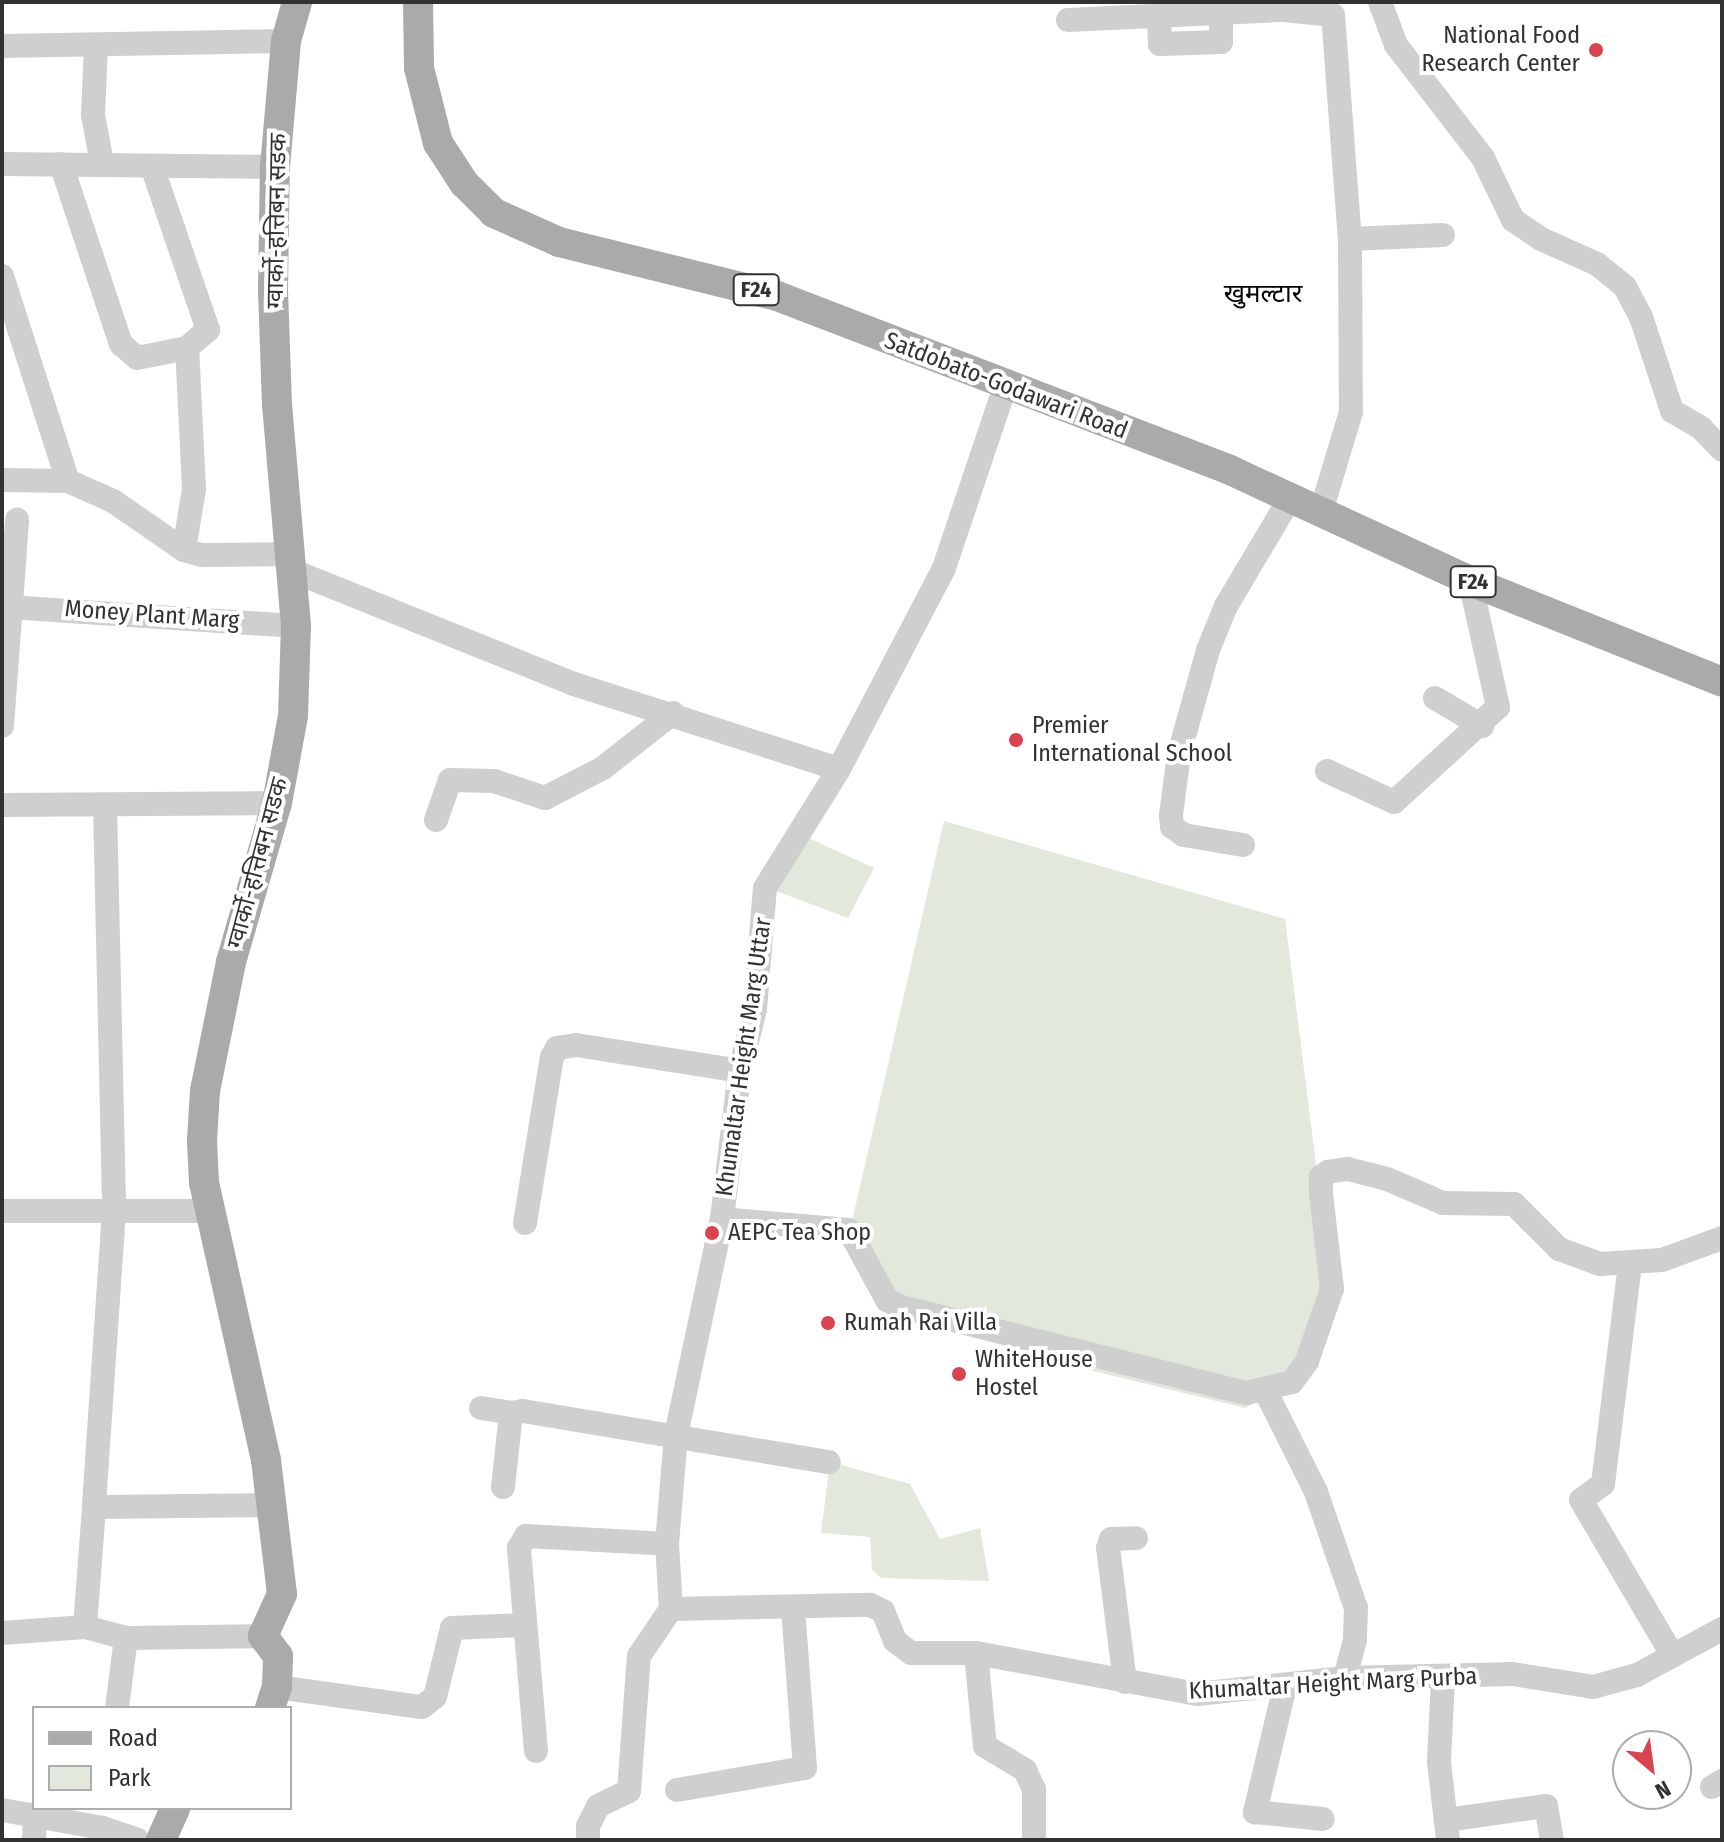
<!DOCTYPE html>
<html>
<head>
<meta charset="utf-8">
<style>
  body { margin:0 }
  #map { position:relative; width:1724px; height:1842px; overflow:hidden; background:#fff; font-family:"Fira Sans Condensed","Noto Sans Devanagari",sans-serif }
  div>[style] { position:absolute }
  .green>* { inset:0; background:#e2e8dc }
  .minor>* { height:24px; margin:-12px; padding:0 12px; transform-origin:12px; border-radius:12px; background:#cfcfcf }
  .major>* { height:30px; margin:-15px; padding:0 15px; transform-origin:15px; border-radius:15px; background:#aaa }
  .dots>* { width:22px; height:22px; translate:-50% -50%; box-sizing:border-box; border:4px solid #fff; border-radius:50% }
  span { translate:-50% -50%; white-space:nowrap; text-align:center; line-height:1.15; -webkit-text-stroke:8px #fff; paint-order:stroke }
  .shield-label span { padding:2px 6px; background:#fff; border:2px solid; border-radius:6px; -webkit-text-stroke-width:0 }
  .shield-label { font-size:22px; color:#323232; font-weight:700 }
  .poi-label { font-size:24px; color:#323232 }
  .right { translate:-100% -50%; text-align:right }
  .left { translate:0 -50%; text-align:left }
  .street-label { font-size:24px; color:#323232 }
  .neighbourhood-label { font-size:26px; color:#000 }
  .frame { position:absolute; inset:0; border:4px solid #323232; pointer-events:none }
  .legend { position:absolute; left:32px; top:1706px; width:260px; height:104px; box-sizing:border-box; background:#fff; border:2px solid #adadad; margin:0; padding:10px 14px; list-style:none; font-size:24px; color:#323232 }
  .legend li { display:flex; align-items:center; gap:16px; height:40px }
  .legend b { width:40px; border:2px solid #adadad }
  .north { position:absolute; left:1612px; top:1730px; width:80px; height:80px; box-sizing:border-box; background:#fff; border:2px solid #adadad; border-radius:50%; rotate:151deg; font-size:22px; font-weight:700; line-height:32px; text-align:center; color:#323232 }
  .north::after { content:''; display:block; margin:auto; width:28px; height:36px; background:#da434e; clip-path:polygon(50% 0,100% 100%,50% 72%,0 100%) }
</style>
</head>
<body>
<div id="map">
  <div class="green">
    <i style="clip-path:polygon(944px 821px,1285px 919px,1331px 1283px,1292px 1382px,1245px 1408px,1065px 1364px,886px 1311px,847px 1243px)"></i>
    <i style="clip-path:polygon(804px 836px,874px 868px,848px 918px,776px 891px)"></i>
    <i style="clip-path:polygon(830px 1462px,910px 1484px,940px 1539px,980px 1528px,989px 1581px,881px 1578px,872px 1570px,870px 1537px,821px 1533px)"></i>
  </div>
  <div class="minor">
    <i style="left:1380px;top:2px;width:46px;rotate:69.6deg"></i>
    <i style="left:1396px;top:45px;width:143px;rotate:52.4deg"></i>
    <i style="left:1483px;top:158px;width:69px;rotate:64.2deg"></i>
    <i style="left:1513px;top:220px;width:34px;rotate:34deg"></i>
    <i style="left:1541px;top:239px;width:61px;rotate:24.1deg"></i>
    <i style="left:1597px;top:264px;width:36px;rotate:39deg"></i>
    <i style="left:1625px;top:287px;width:34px;rotate:62deg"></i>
    <i style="left:1641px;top:317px;width:99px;rotate:71.7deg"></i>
    <i style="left:1672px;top:411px;width:34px;rotate:30deg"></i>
    <i style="left:1701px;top:428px;width:30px;rotate:46deg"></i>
    <i style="left:1159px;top:17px;width:27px;rotate:88deg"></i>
    <i style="left:1160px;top:44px;width:61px;rotate:-1.9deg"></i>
    <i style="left:1221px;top:42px;width:27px;rotate:-90deg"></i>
    <i style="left:1068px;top:20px;width:216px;rotate:-2.7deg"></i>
    <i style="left:1284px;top:10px;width:49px;rotate:5.8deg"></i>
    <i style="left:1333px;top:15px;width:225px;rotate:85.7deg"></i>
    <i style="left:1350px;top:239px;width:173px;rotate:89.7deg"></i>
    <i style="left:1351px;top:412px;width:100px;rotate:106.8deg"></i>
    <i style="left:2px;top:46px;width:284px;rotate:-1deg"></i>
    <i style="left:96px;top:46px;width:69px;rotate:92.5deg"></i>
    <i style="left:93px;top:115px;width:49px;rotate:79.4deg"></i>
    <i style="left:2px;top:164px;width:273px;rotate:0.6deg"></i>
    <i style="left:61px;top:164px;width:190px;rotate:71.6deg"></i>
    <i style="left:121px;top:344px;width:21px;rotate:41deg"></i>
    <i style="left:137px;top:358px;width:51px;rotate:-11.3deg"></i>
    <i style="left:187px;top:348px;width:28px;rotate:-41deg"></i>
    <i style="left:208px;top:330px;width:173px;rotate:-108.9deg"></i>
    <i style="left:1350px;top:239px;width:93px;rotate:-2.5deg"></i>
    <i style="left:2px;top:276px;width:215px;rotate:72.2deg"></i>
    <i style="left:2px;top:480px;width:66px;rotate:0.9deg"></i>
    <i style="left:68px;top:481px;width:49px;rotate:24deg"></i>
    <i style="left:113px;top:501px;width:86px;rotate:34.6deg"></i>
    <i style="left:184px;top:550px;width:19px;rotate:16deg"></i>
    <i style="left:202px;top:555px;width:90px;rotate:-0.6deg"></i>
    <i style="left:184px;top:550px;width:62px;rotate:-80.7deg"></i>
    <i style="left:194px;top:489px;width:141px;rotate:-92.8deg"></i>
    <i style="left:293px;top:571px;width:303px;rotate:21.9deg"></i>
    <i style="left:574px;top:684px;width:278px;rotate:17.8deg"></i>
    <i style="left:9px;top:607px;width:288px;rotate:3.8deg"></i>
    <i style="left:1435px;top:698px;width:55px;rotate:30.8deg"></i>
    <i style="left:2px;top:726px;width:207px;rotate:-85.8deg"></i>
    <i style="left:1327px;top:771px;width:74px;rotate:24.8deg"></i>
    <i style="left:1394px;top:802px;width:141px;rotate:-42.4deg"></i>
    <i style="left:1498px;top:707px;width:129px;rotate:-102.5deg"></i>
    <i style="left:2px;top:805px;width:275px;rotate:-0.4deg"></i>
    <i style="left:105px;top:806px;width:405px;rotate:88.7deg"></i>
    <i style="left:114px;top:1211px;width:297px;rotate:93.9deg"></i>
    <i style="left:94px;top:1507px;width:178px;rotate:-0.6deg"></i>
    <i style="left:436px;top:820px;width:42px;rotate:-70.7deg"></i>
    <i style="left:450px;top:780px;width:44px;rotate:1.3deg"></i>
    <i style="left:494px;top:781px;width:54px;rotate:18.4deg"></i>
    <i style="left:545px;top:798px;width:65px;rotate:-27.3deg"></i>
    <i style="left:603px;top:768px;width:89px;rotate:-38.2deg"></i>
    <i style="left:1243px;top:845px;width:60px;rotate:-170.4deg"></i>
    <i style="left:1184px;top:835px;width:14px;rotate:-146deg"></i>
    <i style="left:1172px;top:827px;width:12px;rotate:-95deg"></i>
    <i style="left:1171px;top:815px;width:62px;rotate:-82.5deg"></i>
    <i style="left:1179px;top:754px;width:108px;rotate:-74.4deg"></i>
    <i style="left:1208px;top:650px;width:48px;rotate:-67.8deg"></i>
    <i style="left:1226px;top:606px;width:126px;rotate:-59.3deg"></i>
    <i style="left:2px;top:1211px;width:208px"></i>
    <i style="left:722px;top:1219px;width:127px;rotate:5deg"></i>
    <i style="left:849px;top:1230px;width:80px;rotate:61.5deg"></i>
    <i style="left:887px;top:1300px;width:16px;rotate:27deg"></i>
    <i style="left:901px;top:1307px;width:356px;rotate:14deg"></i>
    <i style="left:1246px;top:1393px;width:47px;rotate:-13.4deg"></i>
    <i style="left:1292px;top:1382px;width:26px;rotate:-54deg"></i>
    <i style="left:1307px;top:1361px;width:76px;rotate:-70.9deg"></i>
    <i style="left:1332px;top:1289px;width:96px;rotate:-96.6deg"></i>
    <i style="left:1321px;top:1194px;width:17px;rotate:-90deg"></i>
    <i style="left:1321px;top:1177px;width:9px;rotate:-36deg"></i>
    <i style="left:1328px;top:1172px;width:20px;rotate:-9deg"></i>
    <i style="left:1348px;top:1169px;width:40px;rotate:14.4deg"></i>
    <i style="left:1387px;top:1179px;width:61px;rotate:23.2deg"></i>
    <i style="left:1443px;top:1203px;width:71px;rotate:0.8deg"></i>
    <i style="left:1514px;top:1204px;width:64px;rotate:45deg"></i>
    <i style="left:1559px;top:1249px;width:44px;rotate:20.1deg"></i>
    <i style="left:1600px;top:1264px;width:62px;rotate:-3.7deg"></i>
    <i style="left:1662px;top:1260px;width:64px;rotate:-20.1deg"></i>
    <i style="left:525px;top:1223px;width:168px;rotate:-80.8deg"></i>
    <i style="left:552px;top:1057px;width:10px;rotate:-61deg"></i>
    <i style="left:557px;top:1048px;width:19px;rotate:-9deg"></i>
    <i style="left:576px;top:1045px;width:166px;rotate:9deg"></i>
    <i style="left:1630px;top:1264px;width:222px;rotate:97deg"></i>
    <i style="left:1603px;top:1484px;width:27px;rotate:144deg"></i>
    <i style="left:1581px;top:1500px;width:178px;rotate:59.5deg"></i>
    <i style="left:1265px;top:1390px;width:114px;rotate:63.4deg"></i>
    <i style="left:1316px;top:1492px;width:123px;rotate:71deg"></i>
    <i style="left:1356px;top:1608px;width:32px;rotate:92deg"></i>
    <i style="left:1355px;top:1640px;width:39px;rotate:105deg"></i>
    <i style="left:481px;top:1408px;width:30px;rotate:9deg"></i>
    <i style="left:503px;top:1487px;width:74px;rotate:-83.8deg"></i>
    <i style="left:511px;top:1413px;width:12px;rotate:-9deg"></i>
    <i style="left:523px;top:1411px;width:310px;rotate:9.5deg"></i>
    <i style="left:671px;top:1609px;width:199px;rotate:-1.2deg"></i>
    <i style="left:870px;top:1605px;width:14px;rotate:25deg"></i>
    <i style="left:883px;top:1611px;width:32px;rotate:68deg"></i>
    <i style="left:895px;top:1641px;width:20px;rotate:37deg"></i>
    <i style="left:911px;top:1653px;width:65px"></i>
    <i style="left:976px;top:1653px;width:225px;rotate:10.5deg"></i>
    <i style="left:1197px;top:1694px;width:149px;rotate:-6.2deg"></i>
    <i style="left:1345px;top:1678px;width:168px;rotate:-1.4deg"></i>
    <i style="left:1513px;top:1674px;width:81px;rotate:9.2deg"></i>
    <i style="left:1593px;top:1687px;width:46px;rotate:-15.3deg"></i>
    <i style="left:1637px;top:1675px;width:97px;rotate:-28.4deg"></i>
    <i style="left:85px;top:1627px;width:120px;rotate:-85.7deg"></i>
    <i style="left:2px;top:1633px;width:83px;rotate:-4.1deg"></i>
    <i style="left:85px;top:1627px;width:42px;rotate:15deg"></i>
    <i style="left:126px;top:1638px;width:137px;rotate:-0.8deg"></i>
    <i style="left:976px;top:1653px;width:93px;rotate:84.5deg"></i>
    <i style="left:985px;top:1746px;width:47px;rotate:31deg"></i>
    <i style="left:1025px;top:1770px;width:21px;rotate:65deg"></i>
    <i style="left:1034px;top:1789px;width:51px;rotate:90deg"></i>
    <i style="left:1443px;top:1679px;width:83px;rotate:92.8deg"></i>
    <i style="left:1439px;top:1762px;width:79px;rotate:83.4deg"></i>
    <i style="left:1125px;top:1682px;width:135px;rotate:-97.2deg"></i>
    <i style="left:1108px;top:1548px;width:9px;rotate:-72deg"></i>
    <i style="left:1111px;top:1539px;width:25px;rotate:-2deg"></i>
    <i style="left:1285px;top:1686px;width:130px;rotate:103.4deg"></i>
    <i style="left:1255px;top:1812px;width:68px;rotate:5.9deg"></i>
    <i style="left:277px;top:1687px;width:146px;rotate:7.9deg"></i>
    <i style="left:422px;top:1707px;width:16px;rotate:-38deg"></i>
    <i style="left:435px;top:1697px;width:71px;rotate:-76.2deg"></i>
    <i style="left:452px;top:1628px;width:71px;rotate:-2.4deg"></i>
    <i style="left:117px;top:1708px;width:71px;rotate:-82.7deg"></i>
    <i style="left:536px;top:1751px;width:204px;rotate:-94.8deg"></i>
    <i style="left:519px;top:1548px;width:14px;rotate:-60deg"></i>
    <i style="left:526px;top:1536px;width:141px;rotate:3.2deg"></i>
    <i style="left:1712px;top:1787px;width:12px;rotate:-31deg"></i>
    <i style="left:677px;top:1790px;width:130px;rotate:-9.8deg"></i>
    <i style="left:805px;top:1768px;width:160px;rotate:-94.3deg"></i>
    <i style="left:2px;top:1810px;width:103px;rotate:10.1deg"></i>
    <i style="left:103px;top:1828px;width:36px;rotate:19deg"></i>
    <i style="left:1446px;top:1820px;width:101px;rotate:-8deg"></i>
    <i style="left:1546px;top:1806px;width:35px;rotate:80deg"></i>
    <i style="left:34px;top:1840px;width:26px;rotate:-88deg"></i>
    <i style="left:588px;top:1840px;width:14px;rotate:-90deg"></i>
    <i style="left:588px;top:1826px;width:22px;rotate:-63deg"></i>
    <i style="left:598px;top:1806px;width:34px;rotate:-26deg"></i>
    <i style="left:629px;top:1791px;width:135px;rotate:-85.8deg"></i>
    <i style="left:639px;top:1656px;width:57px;rotate:-55.8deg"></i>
    <i style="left:671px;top:1609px;width:65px;rotate:-93.5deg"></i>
    <i style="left:667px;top:1544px;width:109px;rotate:-85.3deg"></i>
    <i style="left:676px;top:1435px;width:221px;rotate:-78deg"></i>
    <i style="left:722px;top:1219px;width:149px;rotate:-83.1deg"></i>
    <i style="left:740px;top:1071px;width:64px;rotate:-76.4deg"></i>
    <i style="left:755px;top:1009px;width:121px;rotate:-85.3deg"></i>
    <i style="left:765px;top:888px;width:140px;rotate:-58.1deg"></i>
    <i style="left:839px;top:769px;width:227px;rotate:-62.4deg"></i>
    <i style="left:944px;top:568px;width:191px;rotate:-71.4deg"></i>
  </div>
  <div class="major">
    <i style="left:418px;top:2px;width:66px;rotate:89.1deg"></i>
    <i style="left:419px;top:68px;width:77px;rotate:75.8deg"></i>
    <i style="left:438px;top:143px;width:48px;rotate:57deg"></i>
    <i style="left:464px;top:183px;width:42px;rotate:45deg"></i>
    <i style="left:494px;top:213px;width:71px;rotate:24deg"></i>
    <i style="left:559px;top:242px;width:225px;rotate:13.9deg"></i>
    <i style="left:777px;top:296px;width:485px;rotate:21deg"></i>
    <i style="left:1230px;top:470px;width:264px;rotate:24.8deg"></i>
    <i style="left:1470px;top:581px;width:271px;rotate:21.8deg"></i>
    <i style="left:270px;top:1708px;width:22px;rotate:-72deg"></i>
    <i style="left:277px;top:1687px;width:31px;rotate:-88deg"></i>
    <i style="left:278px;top:1656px;width:25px;rotate:-127deg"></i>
    <i style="left:263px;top:1636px;width:46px;rotate:-65.7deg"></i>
    <i style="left:282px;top:1594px;width:135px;rotate:-96.8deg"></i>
    <i style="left:266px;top:1460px;width:284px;rotate:-102.6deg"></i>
    <i style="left:204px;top:1183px;width:42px;rotate:-92.7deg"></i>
    <i style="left:202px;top:1141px;width:50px;rotate:-86.6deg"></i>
    <i style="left:205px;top:1091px;width:132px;rotate:-78.6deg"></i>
    <i style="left:231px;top:962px;width:166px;rotate:-73.9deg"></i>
    <i style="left:277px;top:803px;width:88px;rotate:-79.6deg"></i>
    <i style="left:293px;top:716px;width:90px;rotate:-88.1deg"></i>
    <i style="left:296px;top:626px;width:222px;rotate:-94.9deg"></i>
    <i style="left:277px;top:405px;width:116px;rotate:-92deg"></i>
    <i style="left:273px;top:289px;width:122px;rotate:-89.1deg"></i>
    <i style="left:275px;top:167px;width:126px;rotate:-85deg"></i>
    <i style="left:286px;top:41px;width:41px;rotate:-74.2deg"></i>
    <i style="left:161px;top:1840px;width:35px;rotate:-66deg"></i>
  </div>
  <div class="dots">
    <i style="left:1596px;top:50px;background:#da434e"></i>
    <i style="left:1016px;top:740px;background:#da434e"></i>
    <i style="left:712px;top:1233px;background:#da434e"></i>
    <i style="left:828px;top:1323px;background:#da434e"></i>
    <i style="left:959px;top:1374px;background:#da434e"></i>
  </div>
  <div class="shield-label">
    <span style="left:756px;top:290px">F24</span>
    <span style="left:1473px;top:582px">F24</span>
  </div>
  <div class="poi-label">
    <span class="right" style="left:1580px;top:50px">National Food<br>Research Center</span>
    <span class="left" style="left:1032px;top:740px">Premier<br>International School</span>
    <span class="left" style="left:728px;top:1233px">AEPC Tea Shop</span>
    <span class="left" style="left:844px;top:1323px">Rumah Rai Villa</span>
    <span class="left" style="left:975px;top:1374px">WhiteHouse<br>Hostel</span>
  </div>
  <div class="street-label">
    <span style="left:277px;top:221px;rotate:-89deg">ग्वार्को-हत्तिबन सडक</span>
    <span style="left:1006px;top:386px;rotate:21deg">Satdobato-Godawari Road</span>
    <span style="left:152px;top:615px;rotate:4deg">Money Plant Marg</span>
    <span style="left:258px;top:863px;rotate:-75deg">ग्वार्को-हत्तिबन सडक</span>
    <span style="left:744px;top:1057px;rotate:-82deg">Khumaltar Height Marg Uttar</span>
    <span style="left:1333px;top:1684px;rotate:-3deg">Khumaltar Height Marg Purba</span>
  </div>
  <div class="neighbourhood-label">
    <span style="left:1263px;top:294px">खुमल्टार</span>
  </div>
  <div class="frame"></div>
  <ul class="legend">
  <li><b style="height:10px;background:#aaa"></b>Road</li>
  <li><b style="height:22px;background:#e2e8dc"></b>Park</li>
  </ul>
  <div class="north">N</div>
</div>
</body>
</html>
